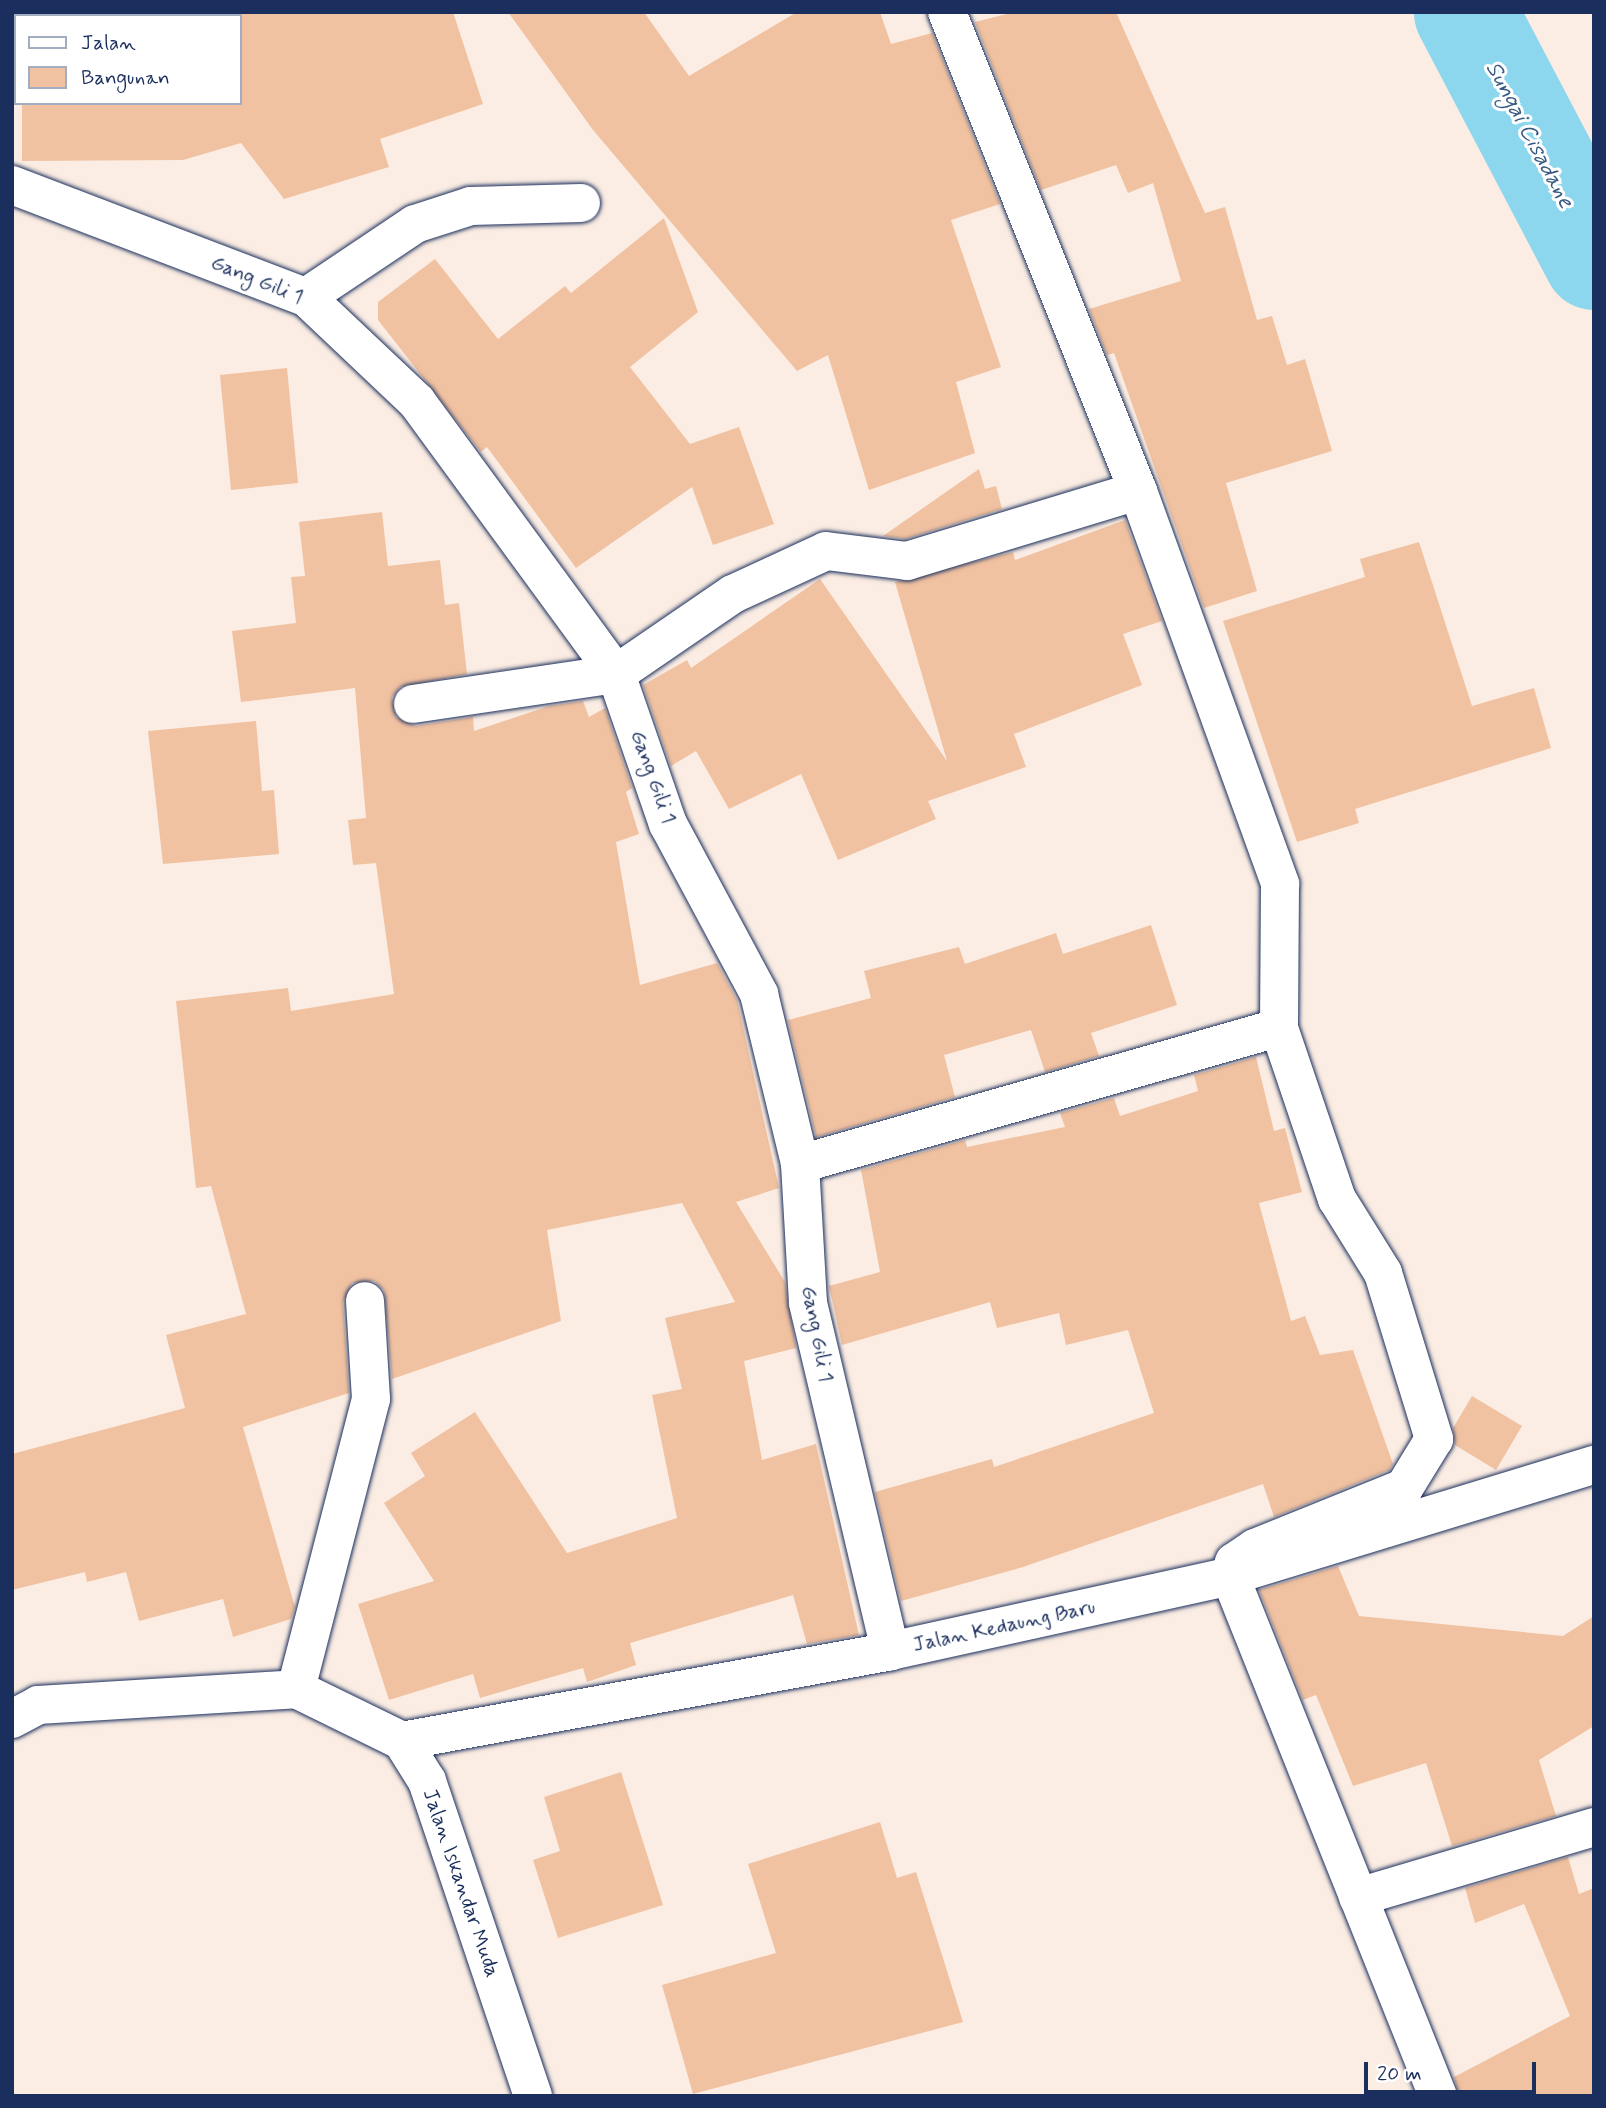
<!DOCTYPE html>
<html>
<head>
<meta charset="utf-8">
<style>
  body { margin:0 }
  #map { position:relative; width:1606px; height:2108px; overflow:hidden; background:#fbede3; font-family:Mynerve,sans-serif }
  div>[style] { position:absolute }
  .river>* { height:103px; margin:-51.5px; padding:0 51.5px; transform-origin:51.5px; border-radius:51.5px; background:#8dd7ee }
  .building>* { inset:0; background:#f1c2a1 }
  .roads { filter:drop-shadow(0 0 2px #1b2f5e) drop-shadow(0 0 2px #1b2f5e) }
  .minor>* { height:38px; margin:-19px; padding:0 19px; transform-origin:19px; border-radius:19px; background:#fff }
  .tertiary>* { height:38px; margin:-19px; padding:0 19px; transform-origin:19px; border-radius:19px; background:#fff }
  span { translate:-50% -50%; white-space:nowrap; text-align:center; line-height:1.15; -webkit-text-stroke:6px #fff; paint-order:stroke }
  .street-label { font-size:21px; color:#1b2f5e }
  .water-label { font-size:23px; color:#385982; font-style:italic }
  .frame { position:absolute; inset:0; border:14px solid #1b2f5e; pointer-events:none }
  .legend { position:absolute; left:14px; top:14px; width:228px; height:91px; box-sizing:border-box; background:#fff; border:2px solid #a4acbf; margin:0; padding:9px 12px; list-style:none; font-size:21px; color:#1b2f5e }
  .legend li { display:flex; align-items:center; gap:14px; height:35px }
  .legend b { width:35px; border:2px solid #a4acbf }
  .scale { position:absolute; left:1364px; top:2062px; width:172px; height:32px; box-sizing:border-box; border:4px solid #1b2f5e; border-top:0; padding-left:9px; font-size:21px; line-height:24px; white-space:nowrap; color:#1b2f5e; -webkit-text-stroke:5px #fff; paint-order:stroke }
</style>
</head>
<body>
<div id="map">
  <div class="river">
    <i style="left:1465px;top:12px;width:278px;rotate:62.3deg"></i>
  </div>
  <div class="building">
    <i style="clip-path:polygon(240px 12px,453px 12px,483px 104px,380px 139px,389px 167px,284px 199px,241px 143px,183px 160px,22px 161px,22px 103px,240px 103px)"></i>
    <i style="clip-path:polygon(508px 12px,644px 12px,689px 76px,797px 12px,880px 12px,891px 44px,932px 33px,1000px 204px,951px 220px,1001px 367px,956px 382px,975px 453px,869px 490px,828px 355px,797px 371px,593px 130px)"></i>
    <i style="clip-path:polygon(1015px 12px,1116px 12px,1205px 213px,1225px 207px,1257px 320px,1272px 316px,1287px 365px,1305px 359px,1332px 451px,1226px 483px,1257px 591px,1204px 608px,1114px 353px,1107px 355px,1089px 309px,1181px 281px,1153px 183px,1128px 193px,1116px 165px,1041px 190px,975px 22px)"></i>
    <i style="clip-path:polygon(664px 218px,698px 312px,630px 367px,690px 444px,739px 427px,774px 524px,713px 545px,692px 487px,576px 568px,487px 447px,481px 452px,378px 320px,378px 302px,435px 259px,498px 339px,565px 286px,571px 293px)"></i>
    <i style="clip-path:polygon(287px 368px,298px 483px,231px 490px,220px 375px)"></i>
    <i style="clip-path:polygon(979px 469px,985px 489px,996px 486px,1002px 509px,905px 539px,883px 536px)"></i>
    <i style="clip-path:polygon(382px 512px,388px 566px,440px 560px,445px 605px,459px 603px,467px 674px,400px 687px,392px 697px,396px 717px,416px 726px,473px 717px,474px 731px,549px 706px,583px 701px,589px 717px,605px 708px,632px 788px,626px 792px,639px 834px,616px 842px,640px 985px,717px 963px,737px 1000px,779px 1188px,736px 1202px,785px 1282px,796px 1348px,744px 1361px,762px 1460px,816px 1444px,859px 1635px,807px 1644px,793px 1595px,630px 1643px,636px 1665px,587px 1682px,583px 1668px,480px 1698px,473px 1674px,389px 1700px,358px 1604px,434px 1581px,384px 1503px,425px 1476px,411px 1453px,475px 1412px,567px 1553px,677px 1518px,652px 1395px,682px 1389px,665px 1318px,735px 1302px,682px 1203px,547px 1230px,561px 1321px,392px 1379px,384px 1290px,374px 1281px,352px 1283px,343px 1302px,349px 1393px,243px 1427px,295px 1607px,291px 1619px,233px 1637px,223px 1599px,139px 1621px,126px 1572px,87px 1582px,85px 1572px,12px 1590px,12px 1454px,185px 1408px,166px 1335px,246px 1314px,211px 1186px,196px 1188px,176px 1001px,288px 988px,291px 1011px,394px 994px,376px 863px,353px 865px,348px 820px,366px 818px,355px 688px,241px 702px,232px 631px,296px 623px,291px 577px,305px 576px,299px 522px)"></i>
    <i style="clip-path:polygon(1125px 520px,1162px 621px,1123px 634px,1142px 685px,1014px 734px,1026px 767px,928px 801px,936px 819px,838px 860px,801px 774px,729px 809px,696px 751px,671px 766px,643px 685px,687px 660px,691px 668px,820px 579px,947px 761px,895px 582px,1013px 552px,1015px 560px)"></i>
    <i style="clip-path:polygon(1419px 542px,1472px 706px,1534px 688px,1551px 748px,1355px 809px,1359px 823px,1297px 842px,1223px 621px,1365px 577px,1360px 559px)"></i>
    <i style="clip-path:polygon(256px 721px,262px 791px,274px 790px,279px 854px,163px 864px,148px 731px)"></i>
    <i style="clip-path:polygon(1151px 925px,1177px 1005px,1091px 1033px,1099px 1056px,1045px 1072px,1031px 1030px,944px 1055px,955px 1097px,816px 1137px,788px 1020px,871px 998px,864px 971px,959px 947px,965px 964px,1056px 933px,1063px 954px)"></i>
    <i style="clip-path:polygon(1256px 1057px,1274px 1131px,1285px 1128px,1302px 1192px,1259px 1203px,1291px 1321px,1305px 1316px,1320px 1355px,1353px 1350px,1393px 1464px,1389px 1470px,1274px 1517px,1263px 1484px,1023px 1567px,901px 1601px,875px 1492px,992px 1459px,994px 1467px,1154px 1413px,1128px 1330px,1066px 1345px,1059px 1313px,997px 1328px,990px 1302px,842px 1345px,829px 1286px,880px 1272px,861px 1170px,965px 1140px,967px 1147px,1065px 1127px,1060px 1113px,1114px 1098px,1120px 1116px,1198px 1091px,1194px 1075px)"></i>
    <i style="clip-path:polygon(1472px 1396px,1522px 1426px,1496px 1470px,1455px 1445px,1453px 1428px)"></i>
    <i style="clip-path:polygon(1338px 1566px,1359px 1616px,1563px 1636px,1594px 1616px,1594px 1726px,1539px 1760px,1556px 1816px,1452px 1846px,1426px 1763px,1353px 1786px,1316px 1695px,1303px 1700px,1259px 1590px)"></i>
    <i style="clip-path:polygon(621px 1772px,663px 1905px,558px 1938px,533px 1860px,560px 1851px,544px 1797px)"></i>
    <i style="clip-path:polygon(880px 1822px,897px 1878px,916px 1872px,963px 2022px,693px 2094px,662px 1985px,776px 1953px,748px 1864px)"></i>
    <i style="clip-path:polygon(1568px 1857px,1579px 1894px,1594px 1888px,1594px 2096px,1459px 2096px,1454px 2077px,1570px 2016px,1524px 1904px,1475px 1923px,1465px 1888px)"></i>
  </div>
  <div class="roads">
    <div class="minor">
      <i style="left:947px;top:12px;width:516px;rotate:68.26deg"></i>
      <i style="left:1138px;top:491px;width:418px;rotate:70.1deg"></i>
      <i style="left:1280px;top:884px;width:144px;rotate:90.4deg"></i>
      <i style="left:1279px;top:1028px;width:181px;rotate:71.3deg"></i>
      <i style="left:1337px;top:1199px;width:87px;rotate:58.1deg"></i>
      <i style="left:1383px;top:1273px;width:174px;rotate:72.9deg"></i>
      <i style="left:1434px;top:1439px;width:57px;rotate:121.5deg"></i>
      <i style="left:1404px;top:1488px;width:161px;rotate:158.1deg"></i>
      <i style="left:1255px;top:1548px;width:25px;rotate:146deg"></i>
      <i style="left:1234px;top:1562px;width:15px;rotate:106deg"></i>
      <i style="left:1230px;top:1576px;width:560px;rotate:68.2deg"></i>
      <i style="left:12px;top:185px;width:315px;rotate:20.9deg"></i>
      <i style="left:306px;top:297px;width:153px;rotate:43.4deg"></i>
      <i style="left:417px;top:402px;width:337px;rotate:53.8deg"></i>
      <i style="left:616px;top:674px;width:159px;rotate:70.9deg"></i>
      <i style="left:668px;top:824px;width:193px;rotate:61.8deg"></i>
      <i style="left:759px;top:994px;width:175px;rotate:76.4deg"></i>
      <i style="left:800px;top:1164px;width:139px;rotate:86.7deg"></i>
      <i style="left:808px;top:1303px;width:358px;rotate:76.7deg"></i>
      <i style="left:306px;top:297px;width:131px;rotate:-33.8deg"></i>
      <i style="left:415px;top:224px;width:59px;rotate:-17.8deg"></i>
      <i style="left:471px;top:206px;width:110px;rotate:-1.6deg"></i>
      <i style="left:413px;top:704px;width:205px;rotate:-8.4deg"></i>
      <i style="left:616px;top:674px;width:142px;rotate:-34.4deg"></i>
      <i style="left:733px;top:594px;width:102px;rotate:-24.8deg"></i>
      <i style="left:826px;top:551px;width:82px;rotate:7deg"></i>
      <i style="left:907px;top:561px;width:241px;rotate:-16.9deg"></i>
      <i style="left:800px;top:1164px;width:498px;rotate:-15.9deg"></i>
      <i style="left:296px;top:1689px;width:300px;rotate:-75.5deg"></i>
      <i style="left:371px;top:1399px;width:98px;rotate:-93.5deg"></i>
      <i style="left:1358px;top:1897px;width:246px;rotate:-16.5deg"></i>
    </div>
    <div class="tertiary">
      <i style="left:12px;top:1719px;width:30px;rotate:-28deg"></i>
      <i style="left:38px;top:1705px;width:258px;rotate:-3.5deg"></i>
      <i style="left:296px;top:1689px;width:118px;rotate:26.1deg"></i>
      <i style="left:402px;top:1741px;width:47px;rotate:58deg"></i>
      <i style="left:427px;top:1781px;width:332px;rotate:71.4deg"></i>
      <i style="left:402px;top:1741px;width:496px;rotate:-10.4deg"></i>
      <i style="left:890px;top:1651px;width:348px;rotate:-12.4deg"></i>
      <i style="left:1230px;top:1576px;width:381px;rotate:-17deg"></i>
    </div>
  </div>
  <div class="street-label">
    <span style="left:257px;top:280px;rotate:22deg">Gang Gili 1</span>
    <span style="left:653px;top:777px;rotate:70deg">Gang Gili 1</span>
    <span style="left:817px;top:1334px;rotate:79deg">Gang Gili 1</span>
    <span style="left:1004px;top:1626px;rotate:-12deg">Jalan Kedaung Baru</span>
    <span style="left:461px;top:1883px;rotate:71deg">Jalan Iskandar Muda</span>
  </div>
  <div class="water-label">
    <span style="left:1529px;top:135px;rotate:62deg">Sungai Cisadane</span>
  </div>
  <div class="frame"></div>
  <ul class="legend">
  <li><b style="height:9px;background:#fff"></b>Jalan</li>
  <li><b style="height:19px;background:#f1c2a1"></b>Bangunan</li>
  </ul>
  <div class="scale">20 m</div>
</div>
</body>
</html>
